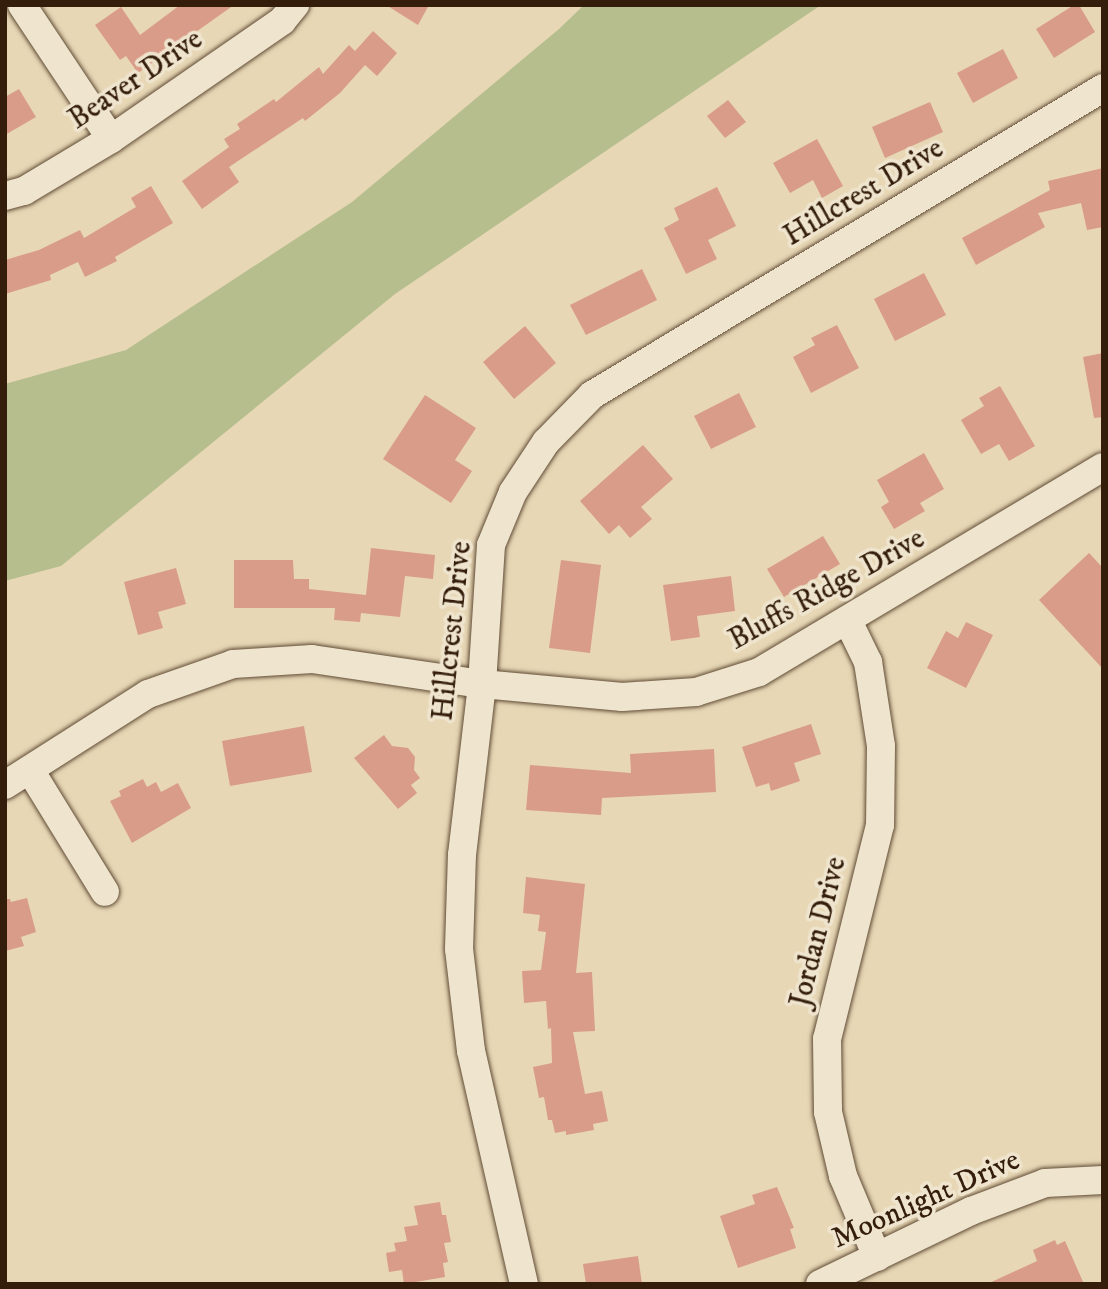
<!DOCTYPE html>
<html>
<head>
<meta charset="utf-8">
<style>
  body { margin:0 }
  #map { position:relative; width:1108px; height:1289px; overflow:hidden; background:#e7d7b5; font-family:"IM FELL DW Pica",serif }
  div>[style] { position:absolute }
  .green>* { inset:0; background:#b6be8d }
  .building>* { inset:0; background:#d99c89 }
  .roads { filter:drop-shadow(0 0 2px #614c36) drop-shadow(0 0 2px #614c36) }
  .minor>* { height:28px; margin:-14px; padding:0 14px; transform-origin:14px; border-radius:14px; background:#efe5cf }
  span { translate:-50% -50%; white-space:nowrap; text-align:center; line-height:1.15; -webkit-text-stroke:7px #efe5cf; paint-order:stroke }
  .street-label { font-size:30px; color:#341e0b }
  .frame { position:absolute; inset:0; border:7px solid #341e0b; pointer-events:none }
</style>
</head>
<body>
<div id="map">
  <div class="green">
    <i style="clip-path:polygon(584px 5px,821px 5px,395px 294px,61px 566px,5px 581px,5px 384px,126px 350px,352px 202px,559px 29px)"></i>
  </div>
  <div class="building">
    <i style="clip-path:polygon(180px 5px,234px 5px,138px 73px,126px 56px,120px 60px,95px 25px,121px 7px,140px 35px)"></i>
    <i style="clip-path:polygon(386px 5px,429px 5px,418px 25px)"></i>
    <i style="clip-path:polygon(1074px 5px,1079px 5px,1095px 32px,1054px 58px,1036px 29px)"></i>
    <i style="clip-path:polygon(373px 31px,397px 53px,377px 76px,365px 65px,340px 93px,305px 121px,303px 118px,229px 167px,239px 182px,202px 209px,182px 181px,229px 147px,224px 139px,240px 129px,237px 124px,274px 99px,276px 102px,319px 67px,323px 74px,349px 45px,355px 51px)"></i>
    <i style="clip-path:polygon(1003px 49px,1018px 78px,973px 103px,957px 73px)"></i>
    <i style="clip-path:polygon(19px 89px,36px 117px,5px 135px,5px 97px)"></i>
    <i style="clip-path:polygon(728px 100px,746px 122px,725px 138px,707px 116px)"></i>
    <i style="clip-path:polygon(930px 102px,943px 132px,885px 158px,872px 127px)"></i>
    <i style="clip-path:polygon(817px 139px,843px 186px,822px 198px,813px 180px,790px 193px,773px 163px)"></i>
    <i style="clip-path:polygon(1103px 168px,1103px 227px,1087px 230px,1081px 203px,1038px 213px,1045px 227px,976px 265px,962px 238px,1050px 190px,1048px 181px)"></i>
    <i style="clip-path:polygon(151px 186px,173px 223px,115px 257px,117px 261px,85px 277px,78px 262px,50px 275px,51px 280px,5px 294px,5px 260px,39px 250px,80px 230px,84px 238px,136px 207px,131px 198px)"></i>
    <i style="clip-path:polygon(717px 187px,736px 226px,708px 240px,717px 259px,686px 274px,664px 228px,679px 220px,674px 208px)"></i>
    <i style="clip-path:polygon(642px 269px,657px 300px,586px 335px,570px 305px)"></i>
    <i style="clip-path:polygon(924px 273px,946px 315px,895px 341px,874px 299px)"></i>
    <i style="clip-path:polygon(837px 325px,859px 368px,811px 393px,793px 357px,815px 345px,811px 338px)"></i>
    <i style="clip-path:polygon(525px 326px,556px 363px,514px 399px,483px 362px)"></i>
    <i style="clip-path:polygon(1103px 353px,1103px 417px,1094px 418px,1083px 357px)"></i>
    <i style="clip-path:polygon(1000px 386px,1035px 446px,1009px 461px,999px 444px,981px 454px,961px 420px,984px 406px,979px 398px)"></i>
    <i style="clip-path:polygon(739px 393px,756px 427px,711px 449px,694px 416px)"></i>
    <i style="clip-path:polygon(425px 395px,476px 428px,455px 460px,472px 471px,451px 503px,383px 459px)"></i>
    <i style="clip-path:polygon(643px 445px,673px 479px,641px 507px,652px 519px,630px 538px,619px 525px,609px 534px,580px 501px)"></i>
    <i style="clip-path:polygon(924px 453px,944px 489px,920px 503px,925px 511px,894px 529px,881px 507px,889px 502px,877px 480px)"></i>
    <i style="clip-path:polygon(823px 536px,840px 564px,784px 597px,767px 569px)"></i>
    <i style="clip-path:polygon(371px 548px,435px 555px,433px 579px,405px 576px,400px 617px,361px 613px,360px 622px,334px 620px,335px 608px,234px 608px,234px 560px,293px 560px,294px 579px,309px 579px,309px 589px,366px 595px)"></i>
    <i style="clip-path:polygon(1089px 553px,1103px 568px,1103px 669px,1039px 600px)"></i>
    <i style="clip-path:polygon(561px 560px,601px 565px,590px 653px,549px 648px)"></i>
    <i style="clip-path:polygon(176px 568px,186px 604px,158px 612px,163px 628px,138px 635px,124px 582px)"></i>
    <i style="clip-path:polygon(731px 576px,735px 611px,697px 616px,700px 637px,671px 641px,663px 585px)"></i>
    <i style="clip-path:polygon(966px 622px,993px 635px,966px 688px,927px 668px,946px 631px,958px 638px)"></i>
    <i style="clip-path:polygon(811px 724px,821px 754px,794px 763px,800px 781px,771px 791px,769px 783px,756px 787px,742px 747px)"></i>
    <i style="clip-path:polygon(304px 726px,312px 772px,230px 786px,222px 741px)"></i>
    <i style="clip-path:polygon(384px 735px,392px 746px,408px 748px,415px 757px,414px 770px,420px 778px,411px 785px,417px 793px,398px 809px,354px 758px)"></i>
    <i style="clip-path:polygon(714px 749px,716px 792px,602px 798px,601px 815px,526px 810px,530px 765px,631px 773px,630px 754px)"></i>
    <i style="clip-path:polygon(143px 779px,147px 787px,156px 782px,161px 792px,178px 783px,191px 808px,132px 843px,110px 801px,121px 796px,119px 791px)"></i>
    <i style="clip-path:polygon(526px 877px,585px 884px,576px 973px,592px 972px,595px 1031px,573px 1032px,585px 1094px,602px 1091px,608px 1121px,593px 1124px,594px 1130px,566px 1135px,566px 1131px,555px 1133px,552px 1120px,548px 1120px,544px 1097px,539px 1098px,533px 1067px,552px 1063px,551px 1028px,548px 1029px,546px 1001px,524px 1003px,522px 971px,541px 970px,546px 932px,538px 931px,540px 915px,523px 913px)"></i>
    <i style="clip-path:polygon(27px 898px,36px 932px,21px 937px,24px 946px,5px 951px,5px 899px,10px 899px,11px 902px)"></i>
    <i style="clip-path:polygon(777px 1187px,794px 1228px,790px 1229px,796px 1248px,738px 1268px,720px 1216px,755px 1204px,752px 1195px)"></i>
    <i style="clip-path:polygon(440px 1202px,442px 1215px,446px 1215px,451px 1242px,444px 1243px,448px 1262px,443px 1263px,445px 1277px,404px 1284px,402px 1270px,389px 1272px,386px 1253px,396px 1251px,394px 1243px,407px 1241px,404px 1227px,418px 1225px,414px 1206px)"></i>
    <i style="clip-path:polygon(1055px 1240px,1057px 1245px,1065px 1241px,1084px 1284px,987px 1284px,1037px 1261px,1033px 1250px)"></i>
    <i style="clip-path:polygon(638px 1256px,642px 1284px,586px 1284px,583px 1264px)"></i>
  </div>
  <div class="roads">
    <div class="minor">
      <i style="left:22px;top:5px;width:161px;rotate:56.4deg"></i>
      <i style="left:5px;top:196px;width:20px;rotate:-15deg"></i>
      <i style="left:24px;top:191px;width:101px;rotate:-30.9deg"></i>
      <i style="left:111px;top:139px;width:208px;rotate:-34.6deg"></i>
      <i style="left:282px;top:21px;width:21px;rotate:-51deg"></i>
      <i style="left:848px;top:621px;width:46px;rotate:64deg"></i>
      <i style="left:868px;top:662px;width:85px;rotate:81.2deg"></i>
      <i style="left:881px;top:746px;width:79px;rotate:90.7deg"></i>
      <i style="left:880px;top:825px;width:220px;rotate:103.9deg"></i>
      <i style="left:827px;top:1039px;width:73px;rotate:89.2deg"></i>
      <i style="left:828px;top:1112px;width:66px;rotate:76.8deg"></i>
      <i style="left:843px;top:1176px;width:88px;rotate:67.2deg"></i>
      <i style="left:30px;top:770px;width:143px;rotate:58.4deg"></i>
      <i style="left:5px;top:785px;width:169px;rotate:-32.5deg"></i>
      <i style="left:148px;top:694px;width:90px;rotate:-19.4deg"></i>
      <i style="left:233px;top:664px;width:79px;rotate:-3.6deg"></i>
      <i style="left:312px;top:659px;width:172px;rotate:8.4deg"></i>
      <i style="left:482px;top:684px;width:141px;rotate:5.3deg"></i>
      <i style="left:622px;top:697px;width:74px;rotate:-3.9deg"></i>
      <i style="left:696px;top:692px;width:66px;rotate:-17.6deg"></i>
      <i style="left:759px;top:672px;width:400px;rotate:-30.8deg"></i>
      <i style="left:524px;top:1284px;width:239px;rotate:-102.8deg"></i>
      <i style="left:471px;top:1051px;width:103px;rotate:-96.7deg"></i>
      <i style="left:459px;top:949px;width:94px;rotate:-88.2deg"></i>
      <i style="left:462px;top:855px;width:172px;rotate:-83.3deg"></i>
      <i style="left:482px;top:684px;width:139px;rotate:-86.3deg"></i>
      <i style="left:491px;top:545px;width:57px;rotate:-67.5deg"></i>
      <i style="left:513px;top:492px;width:60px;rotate:-56.6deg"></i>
      <i style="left:546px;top:442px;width:66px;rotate:-45.6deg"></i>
      <i style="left:592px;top:395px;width:596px;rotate:-31deg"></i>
      <i style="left:820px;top:1284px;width:168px;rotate:-25.8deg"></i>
      <i style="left:971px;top:1211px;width:79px;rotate:-20.7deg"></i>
      <i style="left:1045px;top:1183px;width:58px;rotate:-3deg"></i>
    </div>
  </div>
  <div class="street-label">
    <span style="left:136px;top:80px;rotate:-34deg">Beaver Drive</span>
    <span style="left:864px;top:193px;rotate:-31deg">Hillcrest Drive</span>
    <span style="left:827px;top:590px;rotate:-29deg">Bluffs Ridge Drive</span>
    <span style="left:453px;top:631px;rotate:-84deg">Hillcrest Drive</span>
    <span style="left:819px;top:932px;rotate:-76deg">Jordan Drive</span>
    <span style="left:926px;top:1200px;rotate:-24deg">Moonlight Drive</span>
  </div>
  <div class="frame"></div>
</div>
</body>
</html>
